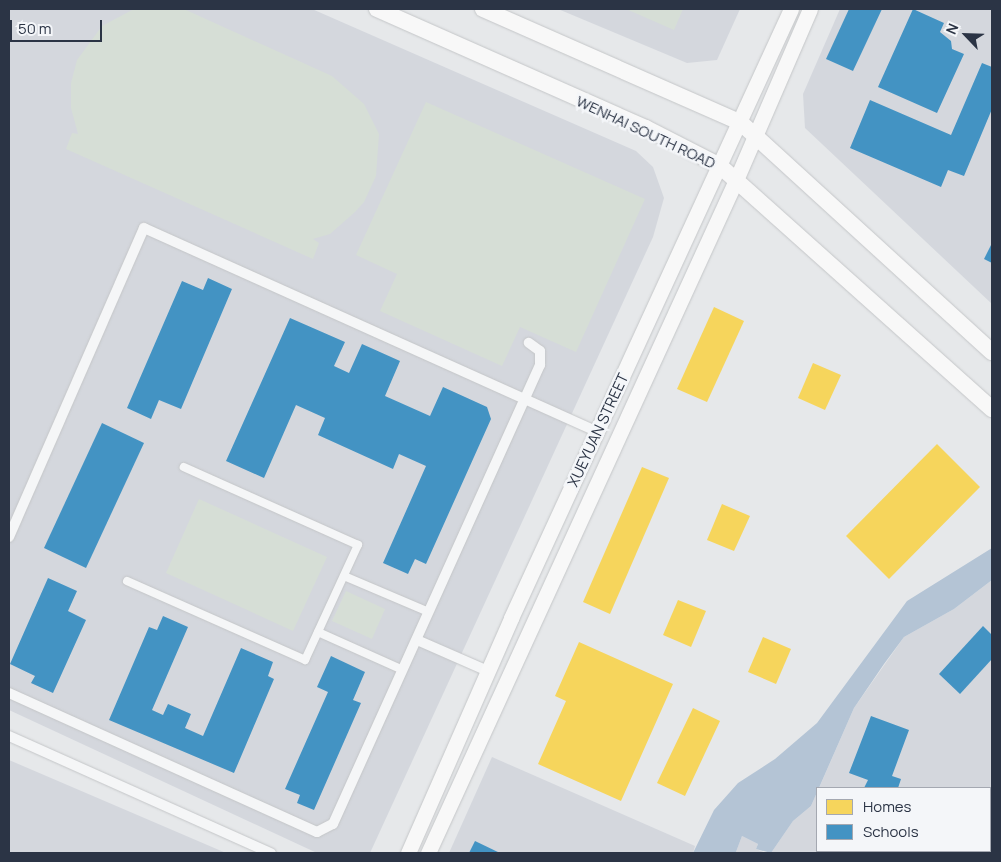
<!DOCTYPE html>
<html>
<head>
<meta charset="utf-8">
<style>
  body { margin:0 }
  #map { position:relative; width:1001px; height:862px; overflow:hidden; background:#e6e8ea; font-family:Manrope,sans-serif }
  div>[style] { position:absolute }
  .built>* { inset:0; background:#d4d7dd }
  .green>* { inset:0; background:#d6ded6 }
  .water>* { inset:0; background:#b4c4d5 }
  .homes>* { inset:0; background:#f6d55c }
  .schools>* { inset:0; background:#4393c3 }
  .roads { filter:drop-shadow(0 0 1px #c4c6c8) drop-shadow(0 0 1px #c4c6c8) }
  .pedestrian>* { height:8px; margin:-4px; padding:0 4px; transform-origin:4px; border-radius:4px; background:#f5f6f7 }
  .minor>* { height:10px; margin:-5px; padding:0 5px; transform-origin:5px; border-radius:5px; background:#f5f6f7 }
  .secondary>* { height:15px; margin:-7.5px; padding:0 7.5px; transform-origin:7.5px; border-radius:7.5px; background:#f8f8f8 }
  .primary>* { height:16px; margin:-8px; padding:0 8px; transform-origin:8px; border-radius:8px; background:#f8f8f8 }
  span { translate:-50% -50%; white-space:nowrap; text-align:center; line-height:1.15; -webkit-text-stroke:5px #f4f6f9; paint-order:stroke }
  .street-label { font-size:15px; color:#2b3445 }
  .frame { position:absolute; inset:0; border:10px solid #2b3445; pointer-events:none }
  .legend { position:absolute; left:816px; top:787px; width:175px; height:65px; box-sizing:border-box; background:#f4f6f9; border:1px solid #a4a8b1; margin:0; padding:6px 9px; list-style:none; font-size:15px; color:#2b3445 }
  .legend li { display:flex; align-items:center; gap:10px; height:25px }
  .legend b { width:25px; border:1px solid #a4a8b1 }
  .north { position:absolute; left:941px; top:10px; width:50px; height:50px; -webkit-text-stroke:4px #f4f6f9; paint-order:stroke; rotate:294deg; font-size:14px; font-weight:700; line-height:20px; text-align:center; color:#2b3445 }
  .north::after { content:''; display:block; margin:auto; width:18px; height:22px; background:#2b3445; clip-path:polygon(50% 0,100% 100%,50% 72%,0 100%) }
  .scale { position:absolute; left:10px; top:20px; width:92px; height:22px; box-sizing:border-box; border:2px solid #2b3445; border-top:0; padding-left:6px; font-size:15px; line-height:18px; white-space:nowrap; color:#2b3445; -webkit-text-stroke:4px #f4f6f9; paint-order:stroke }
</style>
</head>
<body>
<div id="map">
  <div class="built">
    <i style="clip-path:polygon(9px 9px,312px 9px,636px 151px,653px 167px,664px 198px,653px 237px,370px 853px,317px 853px,9px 710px)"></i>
    <i style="clip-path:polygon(558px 9px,740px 9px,717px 60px,687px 63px)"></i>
    <i style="clip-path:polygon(840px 9px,992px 9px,992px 304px,805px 128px,803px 94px)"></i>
    <i style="clip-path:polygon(992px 580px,992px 853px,771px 853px,793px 821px,811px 806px,817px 792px,817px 851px,990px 851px,990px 788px,819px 788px,854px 708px,904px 637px,954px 609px)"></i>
    <i style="clip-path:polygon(492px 757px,695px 846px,693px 853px,449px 853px)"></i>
    <i style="clip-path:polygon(9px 760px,226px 853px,9px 853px)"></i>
    <i style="clip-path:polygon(742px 836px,758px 844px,756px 849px,766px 853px,736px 852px)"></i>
  </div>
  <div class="green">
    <i style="clip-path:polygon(134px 9px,186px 10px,332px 76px,364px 104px,379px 134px,376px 176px,364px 202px,355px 212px,330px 234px,313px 239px,319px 243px,313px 259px,66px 149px,72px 133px,78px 134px,71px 108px,71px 83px,77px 60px,102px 26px)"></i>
    <i style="clip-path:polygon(626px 9px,683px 9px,674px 30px)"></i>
    <i style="clip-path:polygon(426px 102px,645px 199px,576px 352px,520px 327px,502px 366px,380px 311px,397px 274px,356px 255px)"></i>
    <i style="clip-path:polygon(199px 499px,327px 557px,293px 631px,166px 573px)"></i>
    <i style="clip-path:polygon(346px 591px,385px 609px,372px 639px,332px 621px)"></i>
  </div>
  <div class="water">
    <i style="clip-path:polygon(992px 548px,992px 580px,954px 609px,904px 637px,884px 664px,854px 708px,811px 806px,793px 821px,771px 853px,756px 849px,758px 844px,742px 836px,736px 852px,739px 853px,693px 853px,714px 810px,738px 783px,775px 759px,817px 723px,907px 601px)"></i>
  </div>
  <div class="homes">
    <i style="clip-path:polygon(714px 307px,744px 321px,707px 402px,677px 389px)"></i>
    <i style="clip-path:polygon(813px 363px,841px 375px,825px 410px,798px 398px)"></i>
    <i style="clip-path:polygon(937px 444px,980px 487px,889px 579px,846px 536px)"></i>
    <i style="clip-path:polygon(642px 467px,669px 478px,610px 614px,583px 602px)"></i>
    <i style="clip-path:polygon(722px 504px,750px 516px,734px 551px,707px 540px)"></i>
    <i style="clip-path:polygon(678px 600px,706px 611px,691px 647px,663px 635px)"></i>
    <i style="clip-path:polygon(763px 637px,791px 649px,776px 684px,748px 672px)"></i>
    <i style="clip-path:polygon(579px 642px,673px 684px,621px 801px,538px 764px,566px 701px,555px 696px)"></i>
    <i style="clip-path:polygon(693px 708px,720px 721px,685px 796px,657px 783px)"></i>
  </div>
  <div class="schools">
    <i style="clip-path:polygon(849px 9px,882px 9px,853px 71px,826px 59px)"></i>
    <i style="clip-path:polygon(913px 9px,944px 23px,940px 32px,951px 41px,952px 49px,964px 54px,937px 113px,878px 87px)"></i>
    <i style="clip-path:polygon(982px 63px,992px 67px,992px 109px,964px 176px,948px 170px,941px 187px,850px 148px,870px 100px,951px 135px)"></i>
    <i style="clip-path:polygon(992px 243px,992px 263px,984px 259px)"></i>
    <i style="clip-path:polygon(208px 278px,232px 289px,181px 409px,159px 400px,151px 419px,127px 408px,182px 281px,203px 290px)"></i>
    <i style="clip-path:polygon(290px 318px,345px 342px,334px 366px,349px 373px,362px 344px,400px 361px,385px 396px,430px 416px,443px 387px,487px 407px,491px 419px,426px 564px,415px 559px,408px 574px,383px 563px,426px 466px,399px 454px,393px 469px,318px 435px,325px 418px,296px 405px,264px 478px,226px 461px)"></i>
    <i style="clip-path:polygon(102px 423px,144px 443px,86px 568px,44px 548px)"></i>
    <i style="clip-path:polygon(48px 578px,77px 591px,68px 611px,86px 620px,53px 693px,31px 683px,35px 676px,10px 664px)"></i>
    <i style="clip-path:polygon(163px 616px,188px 627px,152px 710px,163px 715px,168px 704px,191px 714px,185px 728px,203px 736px,241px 648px,273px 662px,268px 676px,274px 679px,234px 773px,109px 720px,149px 627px,157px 630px)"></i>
    <i style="clip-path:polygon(983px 626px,992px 635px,992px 659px,960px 694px,939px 674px)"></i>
    <i style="clip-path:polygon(331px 656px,365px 672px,353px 700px,361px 703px,314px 810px,297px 803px,300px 795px,285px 789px,328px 692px,317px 687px)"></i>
    <i style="clip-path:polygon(871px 716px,909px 730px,892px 776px,901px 779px,898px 788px,864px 788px,868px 780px,849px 773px)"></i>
    <i style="clip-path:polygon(475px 841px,500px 853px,469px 853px)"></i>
    <i style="clip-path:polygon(920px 851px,969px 851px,919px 853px)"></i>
  </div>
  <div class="roads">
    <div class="pedestrian">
      <i style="left:344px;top:576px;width:92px;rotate:23deg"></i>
      <i style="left:127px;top:581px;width:195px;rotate:23.9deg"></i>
      <i style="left:305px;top:660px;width:127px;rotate:-65.3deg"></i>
      <i style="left:358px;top:545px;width:191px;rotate:-155.9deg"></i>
      <i style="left:318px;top:632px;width:93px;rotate:24.1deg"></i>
    </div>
    <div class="minor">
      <i style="left:9px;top:537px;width:337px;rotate:-66.4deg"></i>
      <i style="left:144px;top:228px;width:497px;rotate:24.2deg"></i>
      <i style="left:417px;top:640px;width:77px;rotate:23.6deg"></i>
      <i style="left:9px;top:693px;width:338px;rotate:24.3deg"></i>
      <i style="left:317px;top:832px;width:18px;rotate:-27deg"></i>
      <i style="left:333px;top:824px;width:504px;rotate:-65.73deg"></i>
      <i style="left:540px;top:365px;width:14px;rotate:-90deg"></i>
      <i style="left:540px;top:351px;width:14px;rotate:-144deg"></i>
      <i style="left:9px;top:736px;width:287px;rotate:24.1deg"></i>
    </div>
    <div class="secondary">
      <i style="left:408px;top:853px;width:257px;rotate:-66.3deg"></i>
      <i style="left:511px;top:618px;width:670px;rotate:-65.31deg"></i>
      <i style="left:428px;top:853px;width:740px;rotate:-65.41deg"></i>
      <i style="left:736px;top:180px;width:186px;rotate:-66.6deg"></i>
    </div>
    <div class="primary">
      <i style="left:377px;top:9px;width:294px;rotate:23.9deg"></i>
      <i style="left:646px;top:128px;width:83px;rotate:27.2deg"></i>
      <i style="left:720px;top:166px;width:365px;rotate:41.8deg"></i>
      <i style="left:483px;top:9px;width:282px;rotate:23.8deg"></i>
      <i style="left:741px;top:123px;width:340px;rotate:42.4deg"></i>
    </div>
  </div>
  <div class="street-label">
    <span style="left:646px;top:132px;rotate:25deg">WENHAI SOUTH ROAD</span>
    <span style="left:598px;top:430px;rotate:-65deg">XUEYUAN STREET</span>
  </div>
  <div class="frame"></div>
  <ul class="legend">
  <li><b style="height:14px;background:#f6d55c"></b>Homes</li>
  <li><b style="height:14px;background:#4393c3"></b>Schools</li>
  </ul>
  <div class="north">N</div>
  <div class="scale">50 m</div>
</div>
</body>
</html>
